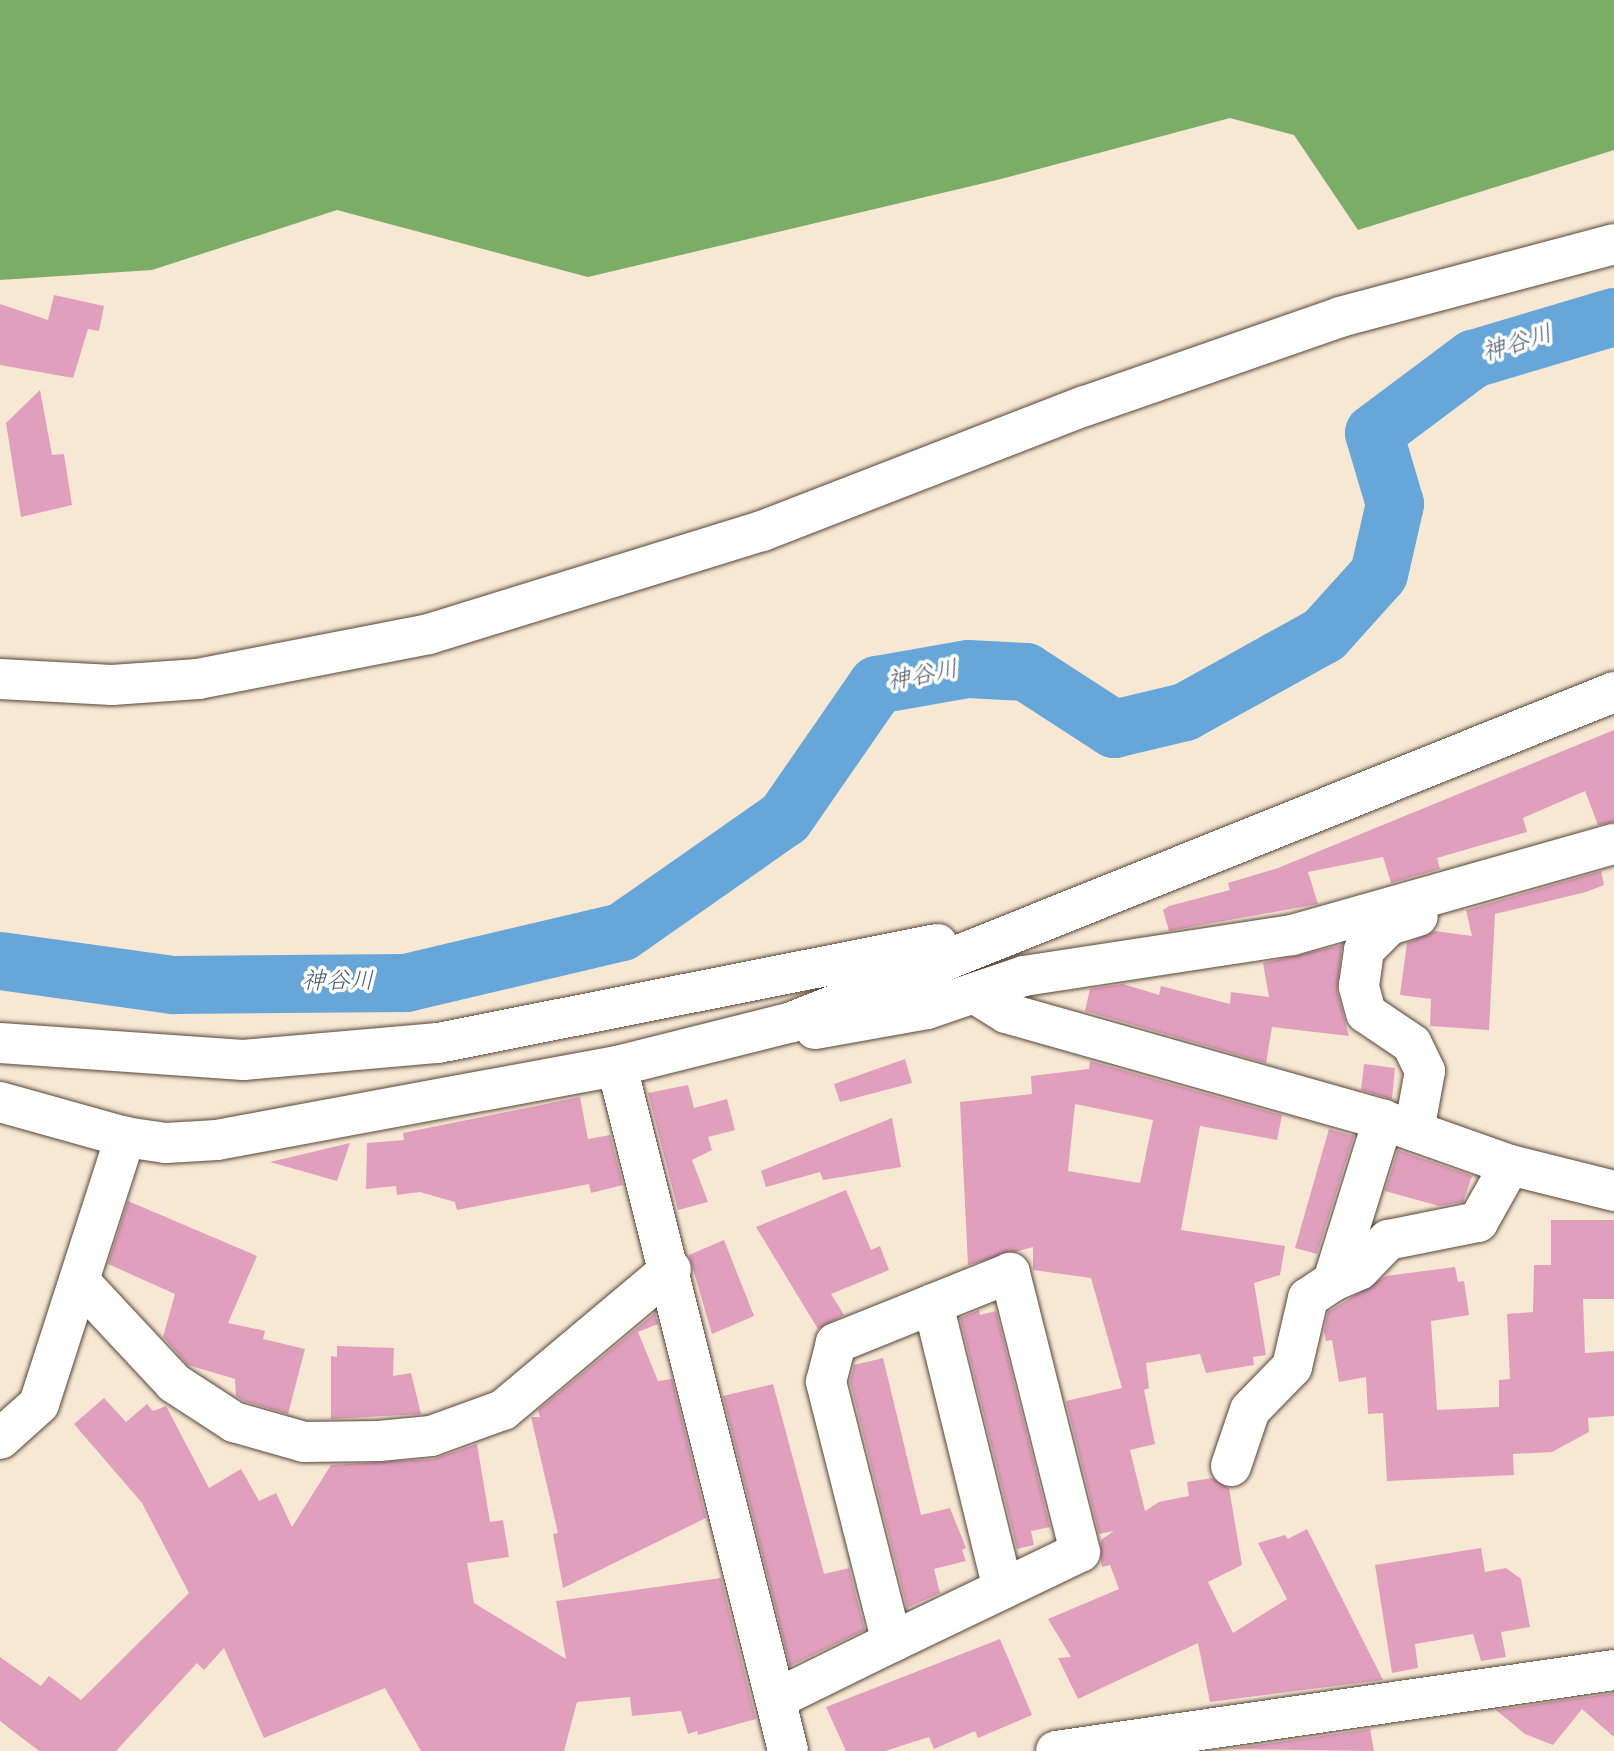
<!DOCTYPE html>
<html>
<head>
<meta charset="utf-8">
<style>
  body { margin:0 }
  #map { position:relative; width:1614px; height:1751px; overflow:hidden; background:#f7e8d4; font-family:"Gochi Hand","Klee One",sans-serif }
  div>[style] { position:absolute }
  .forest>* { inset:0; background:#7cad67 }
  .river>* { height:58px; margin:-29px; padding:0 29px; transform-origin:29px; border-radius:29px; background:#66a6d9 }
  .building>* { inset:0; background:#e19fbe }
  .roads { filter:drop-shadow(0 0 2px #574639) drop-shadow(0 0 2px #574639) }
  .minor>* { height:40px; margin:-20px; padding:0 20px; transform-origin:20px; border-radius:20px; background:#fff }
  span { translate:-50% -50%; white-space:nowrap; text-align:center; line-height:1.15; -webkit-text-stroke:7px #fff; paint-order:stroke }
  .water-label { font-size:24px; color:#4c5c69; font-style:italic }
</style>
</head>
<body>
<div id="map">
  <div class="forest">
    <i style="clip-path:polygon(0 0,1614px 0,1614px 150px,1358px 230px,1294px 135px,1230px 118px,997px 180px,588px 277px,337px 210px,152px 270px,0 280px)"></i>
  </div>
  <div class="river">
    <i style="left:0;top:961px;width:176px;rotate:7.9deg"></i>
    <i style="left:174px;top:985px;width:232px;rotate:-0.5deg"></i>
    <i style="left:406px;top:983px;width:222px;rotate:-13.3deg"></i>
    <i style="left:622px;top:932px;width:199px;rotate:-35deg"></i>
    <i style="left:785px;top:818px;width:162px;rotate:-55.3deg"></i>
    <i style="left:877px;top:685px;width:92px;rotate:-10deg"></i>
    <i style="left:968px;top:669px;width:58px;rotate:3deg"></i>
    <i style="left:1026px;top:672px;width:105px;rotate:32.9deg"></i>
    <i style="left:1114px;top:729px;width:73px;rotate:-13.5deg"></i>
    <i style="left:1185px;top:712px;width:159px;rotate:-29deg"></i>
    <i style="left:1324px;top:635px;width:82px;rotate:-48deg"></i>
    <i style="left:1379px;top:574px;width:72px;rotate:-77.1deg"></i>
    <i style="left:1395px;top:504px;width:74px;rotate:-106.5deg"></i>
    <i style="left:1374px;top:433px;width:124px;rotate:-36.8deg"></i>
    <i style="left:1473px;top:359px;width:147px;rotate:-16.6deg"></i>
  </div>
  <div class="building">
    <i style="clip-path:polygon(54px 295px,104px 306px,99px 331px,88px 329px,73px 378px,0 365px,0 304px,48px 320px)"></i>
    <i style="clip-path:polygon(40px 390px,52px 455px,64px 454px,72px 505px,21px 517px,6px 423px)"></i>
    <i style="clip-path:polygon(1614px 730px,1614px 822px,1598px 825px,1585px 791px,1523px 818px,1527px 832px,1437px 858px,1440px 869px,1391px 883px,1383px 857px,1308px 872px,1318px 904px,1169px 931px,1163px 910px,1169px 906px,1230px 890px,1228px 883px,1278px 868px)"></i>
    <i style="clip-path:polygon(1601px 871px,1604px 885px,1586px 892px,1495px 914px,1489px 1030px,1430px 1026px,1431px 999px,1400px 995px,1407px 943px,1435px 931px,1472px 936px,1466px 910px)"></i>
    <i style="clip-path:polygon(1342px 945px,1337px 991px,1349px 1036px,1272px 1027px,1266px 1063px,1085px 1011px,1090px 989px,1123px 984px,1159px 995px,1161px 986px,1230px 1004px,1231px 992px,1269px 997px,1263px 963px)"></i>
    <i style="clip-path:polygon(905px 1059px,912px 1083px,840px 1102px,834px 1084px)"></i>
    <i style="clip-path:polygon(evenodd,1090px 1061px,1282px 1115px,1277px 1140px,1200px 1126px,1181px 1230px,1285px 1246px,1280px 1275px,1254px 1283px,1266px 1355px,1253px 1357px,1254px 1365px,1206px 1373px,1200px 1354px,1146px 1363px,1149px 1388px,1144px 1390px,1155px 1444px,1130px 1450px,1145px 1511px,1159px 1502px,1189px 1496px,1187px 1482px,1212px 1478px,1229px 1488px,1242px 1565px,1208px 1582px,1233px 1633px,1287px 1599px,1258px 1543px,1285px 1535px,1288px 1539px,1307px 1529px,1383px 1680px,1210px 1702px,1198px 1643px,1078px 1699px,1058px 1658px,1071px 1657px,1048px 1619px,1119px 1589px,1110px 1565px,1102px 1567px,1101px 1561px,1101px 1540px,1114px 1531px,1099px 1534px,1066px 1401px,1122px 1388px,1091px 1278px,1033px 1270px,1033px 1247px,968px 1265px,960px 1102px,1032px 1094px,1031px 1076px,1089px 1069px,1090px 1061px,1075px 1104px,1153px 1120px,1140px 1183px,1068px 1171px,1075px 1104px)"></i>
    <i style="clip-path:polygon(1364px 1064px,1395px 1068px,1392px 1099px,1361px 1090px)"></i>
    <i style="clip-path:polygon(688px 1085px,694px 1108px,727px 1099px,735px 1130px,708px 1137px,712px 1150px,692px 1160px,708px 1202px,678px 1210px,648px 1093px)"></i>
    <i style="clip-path:polygon(580px 1097px,588px 1139px,610px 1135px,623px 1185px,591px 1193px,589px 1184px,457px 1210px,455px 1202px,420px 1192px,397px 1195px,396px 1186px,366px 1189px,367px 1143px,404px 1140px,403px 1133px)"></i>
    <i style="clip-path:polygon(892px 1118px,901px 1167px,823px 1180px,820px 1172px,766px 1187px,761px 1171px)"></i>
    <i style="clip-path:polygon(1329px 1129px,1354px 1136px,1317px 1254px,1295px 1248px)"></i>
    <i style="clip-path:polygon(350px 1143px,337px 1181px,270px 1162px)"></i>
    <i style="clip-path:polygon(1398px 1150px,1472px 1176px,1463px 1202px,1439px 1206px,1385px 1191px)"></i>
    <i style="clip-path:polygon(846px 1190px,871px 1250px,880px 1246px,889px 1270px,831px 1294px,844px 1315px,818px 1329px,756px 1227px)"></i>
    <i style="clip-path:polygon(128px 1201px,257px 1256px,228px 1323px,265px 1331px,263px 1339px,305px 1349px,288px 1414px,244px 1401px,236px 1396px,235px 1379px,188px 1365px,163px 1337px,175px 1294px,108px 1264px)"></i>
    <i style="clip-path:polygon(1551px 1220px,1614px 1220px,1614px 1299px,1583px 1299px,1585px 1353px,1614px 1351px,1614px 1416px,1588px 1418px,1589px 1432px,1552px 1452px,1513px 1454px,1514px 1475px,1387px 1481px,1383px 1413px,1368px 1414px,1366px 1377px,1339px 1382px,1332px 1340px,1326px 1341px,1324px 1331px,1328px 1312px,1386px 1276px,1455px 1267px,1458px 1282px,1464px 1281px,1469px 1315px,1431px 1321px,1437px 1410px,1499px 1407px,1499px 1380px,1510px 1379px,1507px 1314px,1533px 1312px,1534px 1265px,1551px 1265px)"></i>
    <i style="clip-path:polygon(724px 1240px,754px 1316px,712px 1334px,689px 1255px)"></i>
    <i style="clip-path:polygon(979px 1310px,980px 1315px,996px 1311px,1050px 1527px,1031px 1531px,1034px 1545px,1017px 1549px,960px 1318px)"></i>
    <i style="clip-path:polygon(655px 1313px,658px 1324px,638px 1332px,658px 1381px,672px 1379px,706px 1518px,563px 1588px,553px 1534px,558px 1533px,531px 1417px,540px 1417px,538px 1410px)"></i>
    <i style="clip-path:polygon(337px 1346px,394px 1348px,393px 1376px,411px 1373px,421px 1414px,331px 1419px,331px 1356px,337px 1357px)"></i>
    <i style="clip-path:polygon(883px 1358px,921px 1515px,950px 1508px,966px 1548px,962px 1550px,966px 1561px,934px 1569px,940px 1593px,907px 1608px,850px 1382px,854px 1365px)"></i>
    <i style="clip-path:polygon(773px 1384px,824px 1574px,849px 1568px,865px 1630px,790px 1666px,723px 1396px)"></i>
    <i style="clip-path:polygon(104px 1398px,126px 1422px,147px 1404px,153px 1411px,166px 1406px,209px 1488px,241px 1469px,259px 1501px,276px 1493px,292px 1527px,331px 1465px,433px 1459px,477px 1444px,490px 1522px,503px 1520px,509px 1557px,467px 1563px,474px 1603px,566px 1659px,556px 1601px,721px 1578px,756px 1719px,698px 1735px,697px 1731px,688px 1734px,681px 1711px,632px 1716px,630px 1697px,577px 1702px,564px 1751px,421px 1751px,385px 1688px,264px 1738px,224px 1648px,204px 1670px,197px 1663px,116px 1751px,39px 1751px,0 1721px,0 1657px,41px 1686px,49px 1676px,81px 1700px,189px 1593px,142px 1503px,74px 1424px)"></i>
    <i style="clip-path:polygon(1481px 1548px,1485px 1572px,1506px 1568px,1521px 1579px,1530px 1627px,1501px 1632px,1506px 1657px,1481px 1661px,1473px 1634px,1415px 1644px,1418px 1668px,1392px 1673px,1375px 1565px)"></i>
    <i style="clip-path:polygon(1000px 1639px,1032px 1715px,978px 1738px,975px 1731px,934px 1749px,929px 1737px,885px 1751px,846px 1751px,826px 1707px)"></i>
    <i style="clip-path:polygon(1614px 1693px,1614px 1737px,1582px 1709px,1553px 1745px,1525px 1734px,1496px 1710px)"></i>
    <i style="clip-path:polygon(1370px 1729px,1374px 1751px,1229px 1749px)"></i>
  </div>
  <div class="roads">
    <div class="minor">
      <i style="left:0;top:679px;width:112px;rotate:3.1deg"></i>
      <i style="left:112px;top:685px;width:86px;rotate:-4deg"></i>
      <i style="left:198px;top:679px;width:235px;rotate:-11deg"></i>
      <i style="left:429px;top:634px;width:349px;rotate:-17.2deg"></i>
      <i style="left:762px;top:531px;width:346px;rotate:-21.2deg"></i>
      <i style="left:1085px;top:406px;width:270px;rotate:-19.2deg"></i>
      <i style="left:1340px;top:317px;width:284px;rotate:-14.9deg"></i>
      <i style="left:974px;top:993px;width:38px;rotate:32deg"></i>
      <i style="left:1006px;top:1013px;width:392px;rotate:15.8deg"></i>
      <i style="left:1383px;top:1120px;width:135px;rotate:19.5deg"></i>
      <i style="left:1510px;top:1165px;width:107px;rotate:14deg"></i>
      <i style="left:815px;top:1029px;width:114px;rotate:-10.1deg"></i>
      <i style="left:927px;top:1009px;width:102px;rotate:-18.8deg"></i>
      <i style="left:1024px;top:976px;width:271px;rotate:-8.7deg"></i>
      <i style="left:1292px;top:935px;width:335px;rotate:-15.8deg"></i>
      <i style="left:0;top:1043px;width:244px;rotate:4deg"></i>
      <i style="left:243px;top:1060px;width:196px;rotate:-5deg"></i>
      <i style="left:438px;top:1043px;width:509px;rotate:-11.22deg"></i>
      <i style="left:617px;top:1066px;width:706px;rotate:75.98deg"></i>
      <i style="left:0;top:1102px;width:130px;rotate:15.6deg"></i>
      <i style="left:125px;top:1137px;width:41px;rotate:8.3deg"></i>
      <i style="left:166px;top:1143px;width:51px;rotate:-3.4deg"></i>
      <i style="left:217px;top:1140px;width:407px;rotate:-10.5deg"></i>
      <i style="left:617px;top:1066px;width:180px;rotate:-14.1deg"></i>
      <i style="left:792px;top:1022px;width:886px;rotate:-21.87deg"></i>
      <i style="left:1414px;top:1131px;width:61px;rotate:-79.6deg"></i>
      <i style="left:1425px;top:1071px;width:30px;rotate:-116deg"></i>
      <i style="left:1412px;top:1044px;width:55px;rotate:-146deg"></i>
      <i style="left:1366px;top:1013px;width:28px;rotate:-105deg"></i>
      <i style="left:1359px;top:986px;width:36px;rotate:-82deg"></i>
      <i style="left:1364px;top:950px;width:35px;rotate:-45deg"></i>
      <i style="left:1389px;top:925px;width:30px;rotate:-17deg"></i>
      <i style="left:79px;top:1281px;width:139px;rotate:47deg"></i>
      <i style="left:174px;top:1383px;width:72px;rotate:33deg"></i>
      <i style="left:234px;top:1422px;width:73px;rotate:15.9deg"></i>
      <i style="left:304px;top:1442px;width:75px;rotate:-0.8deg"></i>
      <i style="left:379px;top:1441px;width:52px;rotate:-5.5deg"></i>
      <i style="left:431px;top:1436px;width:77px;rotate:-19.9deg"></i>
      <i style="left:503px;top:1410px;width:219px;rotate:-40deg"></i>
      <i style="left:1333px;top:1281px;width:28px;rotate:-23deg"></i>
      <i style="left:1359px;top:1270px;width:42px;rotate:-46deg"></i>
      <i style="left:1388px;top:1240px;width:92px;rotate:-11.3deg"></i>
      <i style="left:1478px;top:1222px;width:65px;rotate:-60.7deg"></i>
      <i style="left:933px;top:1304px;width:293px;rotate:76.2deg"></i>
      <i style="left:0;top:1439px;width:52px;rotate:-41.9deg"></i>
      <i style="left:39px;top:1404px;width:281px;rotate:-72.1deg"></i>
      <i style="left:1231px;top:1466px;width:59px;rotate:-71.3deg"></i>
      <i style="left:1250px;top:1410px;width:60px;rotate:-45.7deg"></i>
      <i style="left:1292px;top:1367px;width:71px;rotate:-76.9deg"></i>
      <i style="left:1308px;top:1298px;width:30px;rotate:-34deg"></i>
      <i style="left:1333px;top:1281px;width:169px;rotate:-72.7deg"></i>
      <i style="left:776px;top:1699px;width:129px;rotate:-26.2deg"></i>
      <i style="left:892px;top:1642px;width:208px;rotate:-25.6deg"></i>
      <i style="left:1080px;top:1552px;width:288px;rotate:-104.1deg"></i>
      <i style="left:1010px;top:1273px;width:188px;rotate:158.1deg"></i>
      <i style="left:836px;top:1343px;width:40px;rotate:104.4deg"></i>
      <i style="left:826px;top:1382px;width:268px;rotate:75.8deg"></i>
      <i style="left:1056px;top:1751px;width:564px;rotate:-8.26deg"></i>
    </div>
  </div>
  <div class="water-label">
    <span style="left:1518px;top:346px;rotate:-17deg">神谷川</span>
    <span style="left:923px;top:678px;rotate:-11deg">神谷川</span>
    <span style="left:338px;top:984px">神谷川</span>
  </div>
</div>
</body>
</html>
